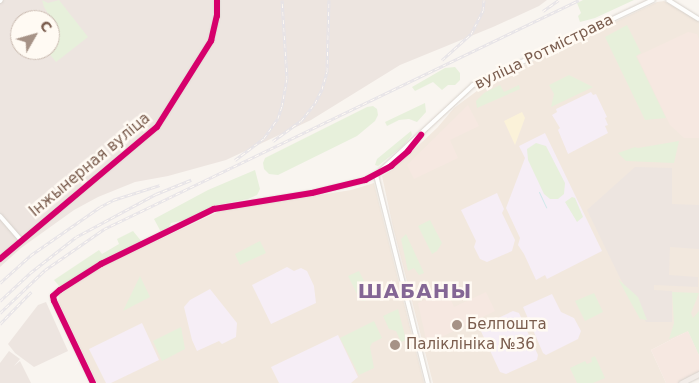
<!DOCTYPE html>
<html>
<head>
<meta charset="utf-8">
<style>
  body { margin:0 }
  #map { position:relative; width:699px; height:383px; overflow:hidden; background:#f9f5f0; font-family:"DejaVu Sans",sans-serif }
  div>[style] { position:absolute }
  .residential>* { inset:0; background:#f2e8de }
  .commercial>* { inset:0; background:#f6e8e1 }
  .industrial>* { inset:0; background:#ede5e0 }
  .education>* { inset:0; background:#f6eef6 }
  .green>* { inset:0; background:#e7f0db }
  .sand>* { inset:0; background:#fbf2d9 }
  .stream>* { height:1px; margin:-0.5px; padding:0 0.5px; transform-origin:0.5px; border-radius:0.5px; background:#d0e8ea }
  .roads { filter:drop-shadow(0 0 1px #d7d1cb) drop-shadow(0 0 1px #d7d1cb) }
  .tertiary>* { height:4px; margin:-2px; padding:0 2px; transform-origin:2px; border-radius:2px; background:#fefefd }
  .trunk>* { height:5px; margin:-2.5px; padding:0 2.5px; transform-origin:2.5px; border-radius:2.5px; background:#f2ece8 }
  .rail>* { height:3px; margin-top:-1.5px; transform-origin:0; background:repeating-linear-gradient(90deg,#fffaf3 0 4px,#e6e3e7 0 8px); box-sizing:border-box; border-block:1px solid #e6e3e7 }
  .cycleway>* { height:6px; margin:-3px; padding:0 3px; transform-origin:3px; border-radius:3px; background:#d6006c }
  .dots>* { width:14px; height:14px; translate:-50% -50%; box-sizing:border-box; border:2px solid #fffaf3; border-radius:50% }
  span { translate:-50% -50%; white-space:nowrap; text-align:center; line-height:1.15; -webkit-text-stroke:5px #fffaf3; paint-order:stroke }
  .street-label { font-size:15px; color:#7a5c4d }
  .poi-label { font-size:15px; color:#7a5c4d }
  .left { translate:0 -50%; text-align:left }
  .district-label { font-size:20px; color:#846695; font-weight:700; letter-spacing:1px }
  .north { position:absolute; left:10px; top:10px; width:50px; height:50px; box-sizing:border-box; background:#fffaf3; border:1px solid #cabbb1; border-radius:50%; rotate:52deg; font-size:14px; font-weight:700; line-height:20px; text-align:center; color:#7a5c4d }
  .north::after { content:''; display:block; margin:auto; width:18px; height:22px; background:#a69286; clip-path:polygon(50% 0,100% 100%,50% 72%,0 100%) }
</style>
</head>
<body>
<div id="map">
  <div class="residential">
    <i style="clip-path:polygon(664px 1px,699px 21px,699px 355px,688px 331px,651px 350px,666px 383px,433px 383px,393px 227px,382px 176px,392px 170px,437px 128px,454px 108px,489px 82px,657px 2px)"></i>
    <i style="clip-path:polygon(374px 183px,424px 383px,97px 383px,58px 301px,59px 295px,101px 267px,220px 211px,351px 190px)"></i>
  </div>
  <div class="commercial">
    <i style="clip-path:polygon(688px 32px,697px 34px,699px 39px,699px 138px,684px 138px,670px 125px,637px 56px)"></i>
    <i style="clip-path:polygon(468px 105px,479px 126px,450px 140px,458px 158px,414px 179px,407px 165px)"></i>
    <i style="clip-path:polygon(446px 289px,454px 307px,486px 292px,495px 311px,427px 344px,418px 303px)"></i>
    <i style="clip-path:polygon(688px 331px,699px 355px,699px 373px,679px 383px,666px 383px,651px 350px)"></i>
  </div>
  <div class="industrial">
    <i style="clip-path:polygon(evenodd,0 0,547px 0,539px 6px,493px 27px,400px 65px,311px 120px,226px 160px,168px 176px,135px 182px,98px 197px,74px 210px,21px 248px,0 267px,0 0,20px 20px,50px 20px,50px 50px,20px 50px,20px 20px)"></i>
    <i style="clip-path:polygon(635px 167px,672px 168px,672px 204px,699px 205px,699px 249px,670px 247px,669px 275px,698px 277px,698px 287px,654px 285px,654px 290px,672px 291px,672px 322px,646px 322px,620px 278px,587px 210px)"></i>
    <i style="clip-path:polygon(46px 302px,68px 351px,34px 367px,15px 353px,8px 344px,38px 305px)"></i>
    <i style="clip-path:polygon(9px 351px,20px 359px,14px 366px,20px 361px,31px 383px,0 383px,0 363px)"></i>
  </div>
  <div class="education">
    <i style="clip-path:polygon(591px 92px,593px 95px,596px 94px,607px 117px,605px 118px,608px 125px,605px 126px,608px 133px,568px 154px,558px 130px,560px 128px,552px 115px,557px 112px,556px 109px)"></i>
    <i style="clip-path:polygon(545px 133px,602px 251px,547px 279px,545px 275px,536px 280px,524px 254px,518px 245px,520px 238px,506px 208px,525px 158px,519px 146px)"></i>
    <i style="clip-path:polygon(497px 193px,504px 209px,502px 213px,515px 240px,512px 251px,487px 262px,480px 259px,474px 247px,476px 241px,461px 210px)"></i>
    <i style="clip-path:polygon(287px 267px,294px 271px,301px 268px,307px 271px,314px 286px,316px 303px,271px 324px,252px 285px)"></i>
    <i style="clip-path:polygon(210px 289px,237px 323px,236px 337px,222px 344px,219px 341px,197px 351px,192px 340px,184px 307px,190px 300px)"></i>
    <i style="clip-path:polygon(552px 294px,561px 312px,574px 318px,581px 331px,578px 339px,546px 355px,543px 353px,523px 307px)"></i>
    <i style="clip-path:polygon(513px 311px,519px 313px,538px 355px,537px 360px,506px 374px,500px 372px,479px 327px)"></i>
    <i style="clip-path:polygon(142px 323px,159px 360px,111px 383px,106px 383px,89px 349px)"></i>
    <i style="clip-path:polygon(338px 335px,358px 377px,351px 383px,279px 383px,271px 367px)"></i>
  </div>
  <div class="green">
    <i style="clip-path:polygon(42px 0,48px 3px,59px 0,88px 37px,56px 62px,48px 52px,50px 50px,50px 27px,53px 24px,48px 18px,49px 15px,44px 7px)"></i>
    <i style="clip-path:polygon(583px 0,634px 0,595px 18px,580px 22px,578px 16px,581px 13px,577px 3px)"></i>
    <i style="clip-path:polygon(627px 25px,641px 53px,636px 56px,666px 118px,645px 120px,605px 37px)"></i>
    <i style="clip-path:polygon(455px 67px,460px 73px,460px 80px,455px 85px,448px 85px,442px 90px,433px 82px,415px 91px,412px 87px,445px 68px)"></i>
    <i style="clip-path:polygon(569px 75px,593px 87px,551px 107px,554px 94px,549px 85px)"></i>
    <i style="clip-path:polygon(500px 85px,504px 92px,519px 85px,520px 89px,477px 108px,476px 101px,484px 93px)"></i>
    <i style="clip-path:polygon(425px 103px,426px 112px,417px 122px,409px 119px,399px 120px,387px 126px,385px 122px)"></i>
    <i style="clip-path:polygon(373px 106px,377px 109px,378px 115px,375px 121px,357px 136px,278px 175px,269px 174px,264px 169px,263px 163px,265px 158px,367px 107px)"></i>
    <i style="clip-path:polygon(411px 131px,412px 135px,404px 145px,378px 166px,375px 165px,377px 159px)"></i>
    <i style="clip-path:polygon(679px 141px,674px 163px,626px 161px,618px 153px,635px 147px,638px 148px)"></i>
    <i style="clip-path:polygon(536px 143px,546px 146px,565px 183px,564px 194px,558px 199px,550px 199px,544px 194px,528px 160px,527px 149px)"></i>
    <i style="clip-path:polygon(255px 170px,260px 189px,257px 195px,248px 199px,216px 205px,185px 220px,171px 223px,169px 227px,161px 232px,154px 219px,208px 190px)"></i>
    <i style="clip-path:polygon(572px 197px,575px 198px,583px 217px,577px 222px,565px 202px)"></i>
    <i style="clip-path:polygon(430px 220px,442px 243px,437px 251px,432px 254px,418px 226px)"></i>
    <i style="clip-path:polygon(133px 231px,142px 242px,87px 270px,61px 288px,54px 280px,99px 250px,102px 254px,119px 244px,117px 239px)"></i>
    <i style="clip-path:polygon(406px 234px,424px 273px,419px 275px,414px 268px,408px 271px,401px 239px)"></i>
    <i style="clip-path:polygon(260px 241px,266px 253px,240px 265px,235px 254px)"></i>
    <i style="clip-path:polygon(359px 271px,372px 297px,364px 301px,360px 300px,348px 276px)"></i>
    <i style="clip-path:polygon(140px 276px,150px 297px,123px 311px)"></i>
    <i style="clip-path:polygon(618px 279px,638px 297px,647px 320px,640px 319px)"></i>
    <i style="clip-path:polygon(672px 292px,699px 293px,691px 313px,693px 318px,699px 311px,699px 355px,688px 331px,669px 339px,674px 323px)"></i>
    <i style="clip-path:polygon(594px 293px,603px 312px,585px 321px,575px 301px)"></i>
    <i style="clip-path:polygon(398px 309px,406px 340px,401px 342px,396px 331px,389px 329px,383px 316px)"></i>
    <i style="clip-path:polygon(374px 321px,382px 338px,372px 343px,370px 347px,374px 368px,359px 375px,340px 338px)"></i>
    <i style="clip-path:polygon(181px 327px,185px 349px,162px 361px,153px 341px)"></i>
    <i style="clip-path:polygon(595px 356px,605px 378px,593px 383px,577px 383px,570px 368px,585px 361px,587px 364px,592px 362px,591px 358px)"></i>
  </div>
  <div class="sand">
    <i style="clip-path:polygon(522px 112px,525px 118px,515px 145px,504px 121px)"></i>
  </div>
  <div class="stream">
    <i style="left:539px;top:192px;width:17px;rotate:65deg"></i>
  </div>
  <div class="roads">
    <div class="tertiary">
      <i style="left:668px;top:0;width:36px;rotate:32deg"></i>
      <i style="left:0;top:1px;width:1px;rotate:-45deg"></i>
      <i style="left:377px;top:174px;width:131px;rotate:-42.8deg"></i>
      <i style="left:473px;top:85px;width:199px;rotate:-25.3deg"></i>
      <i style="left:376px;top:175px;width:214px;rotate:76deg"></i>
      <i style="left:0;top:216px;width:32px;rotate:49deg"></i>
      <i style="left:0;top:259px;width:205px;rotate:-40.1deg"></i>
      <i style="left:157px;top:127px;width:102px;rotate:-57.9deg"></i>
      <i style="left:211px;top:41px;width:26px;rotate:-77deg"></i>
      <i style="left:217px;top:16px;width:16px;rotate:-90deg"></i>
      <i style="left:93px;top:383px;width:91px;rotate:-115.4deg"></i>
      <i style="left:54px;top:301px;width:5px;rotate:-101deg"></i>
      <i style="left:53px;top:296px;width:9px;rotate:-41deg"></i>
      <i style="left:60px;top:290px;width:49px;rotate:-32.4deg"></i>
      <i style="left:101px;top:264px;width:126px;rotate:-26deg"></i>
      <i style="left:214px;top:209px;width:99px;rotate:-9.3deg"></i>
      <i style="left:312px;top:193px;width:55px;rotate:-13.8deg"></i>
      <i style="left:365px;top:180px;width:30px;rotate:-28deg"></i>
      <i style="left:391px;top:166px;width:23px;rotate:-41deg"></i>
      <i style="left:408px;top:151px;width:21px;rotate:-51deg"></i>
    </div>
    <div class="trunk">
      <i style="left:681px;top:383px;width:20px;rotate:-27deg"></i>
    </div>
  </div>
  <div class="rail">
    <i style="left:543px;top:11px;width:19px;rotate:-35deg"></i>
    <i style="left:442px;top:60px;width:39px;rotate:-42deg"></i>
    <i style="left:471px;top:34px;width:27px;rotate:-63deg"></i>
    <i style="left:483px;top:10px;width:10px;rotate:-84deg"></i>
    <i style="left:273px;top:141px;width:34px;rotate:-36deg"></i>
    <i style="left:301px;top:121px;width:23px;rotate:-52deg"></i>
    <i style="left:315px;top:103px;width:16px;rotate:-63deg"></i>
    <i style="left:322px;top:89px;width:19px;rotate:-74deg"></i>
    <i style="left:327px;top:71px;width:71px;rotate:-88.4deg"></i>
    <i style="left:235px;top:160px;width:36px;rotate:-37deg"></i>
    <i style="left:264px;top:138px;width:24px;rotate:-55deg"></i>
    <i style="left:278px;top:118px;width:13px;rotate:-72deg"></i>
    <i style="left:282px;top:106px;width:27px;rotate:-80deg"></i>
    <i style="left:287px;top:79px;width:79px;rotate:-93.6deg"></i>
    <i style="left:0;top:283px;width:42px;rotate:-42.1deg"></i>
    <i style="left:31px;top:255px;width:84px;rotate:-34.8deg"></i>
    <i style="left:100px;top:207px;width:15px;rotate:-28deg"></i>
    <i style="left:113px;top:200px;width:49px;rotate:-17.7deg"></i>
    <i style="left:0;top:301px;width:41px;rotate:-43deg"></i>
    <i style="left:30px;top:273px;width:58px;rotate:-38deg"></i>
    <i style="left:76px;top:237px;width:91px;rotate:-28.3deg"></i>
    <i style="left:156px;top:194px;width:38px;rotate:-22deg"></i>
    <i style="left:0;top:313px;width:62px;rotate:-43.7deg"></i>
    <i style="left:45px;top:270px;width:72px;rotate:-34.8deg"></i>
    <i style="left:104px;top:229px;width:527px;rotate:-25.74deg"></i>
    <i style="left:0;top:324px;width:45px;rotate:-45.9deg"></i>
  </div>
  <div class="cycleway">
    <i style="left:0;top:259px;width:205px;rotate:-40.1deg"></i>
    <i style="left:157px;top:127px;width:102px;rotate:-57.9deg"></i>
    <i style="left:211px;top:41px;width:26px;rotate:-77deg"></i>
    <i style="left:217px;top:16px;width:16px;rotate:-90deg"></i>
    <i style="left:93px;top:383px;width:91px;rotate:-115.4deg"></i>
    <i style="left:54px;top:301px;width:5px;rotate:-101deg"></i>
    <i style="left:53px;top:296px;width:9px;rotate:-41deg"></i>
    <i style="left:60px;top:290px;width:49px;rotate:-32.4deg"></i>
    <i style="left:101px;top:264px;width:126px;rotate:-26deg"></i>
    <i style="left:214px;top:209px;width:99px;rotate:-9.3deg"></i>
    <i style="left:312px;top:193px;width:55px;rotate:-13.8deg"></i>
    <i style="left:365px;top:180px;width:30px;rotate:-28deg"></i>
    <i style="left:391px;top:166px;width:23px;rotate:-41deg"></i>
    <i style="left:408px;top:151px;width:21px;rotate:-51deg"></i>
  </div>
  <div class="dots">
    <i style="left:457px;top:325px;background:#a69286"></i>
    <i style="left:395px;top:345px;background:#a69286"></i>
  </div>
  <div class="street-label">
    <span style="left:544px;top:52px;rotate:-26deg">вуліца Ротмістрава</span>
    <span style="left:90px;top:165px;rotate:-40deg">Інжынерная вуліца</span>
  </div>
  <div class="poi-label">
    <span class="left" style="left:467px;top:325px">Белпошта</span>
    <span class="left" style="left:406px;top:345px">Паліклініка №36</span>
  </div>
  <div class="district-label">
    <span style="left:415px;top:291px">ШАБАНЫ</span>
  </div>
  <div class="north">С</div>
</div>
</body>
</html>
